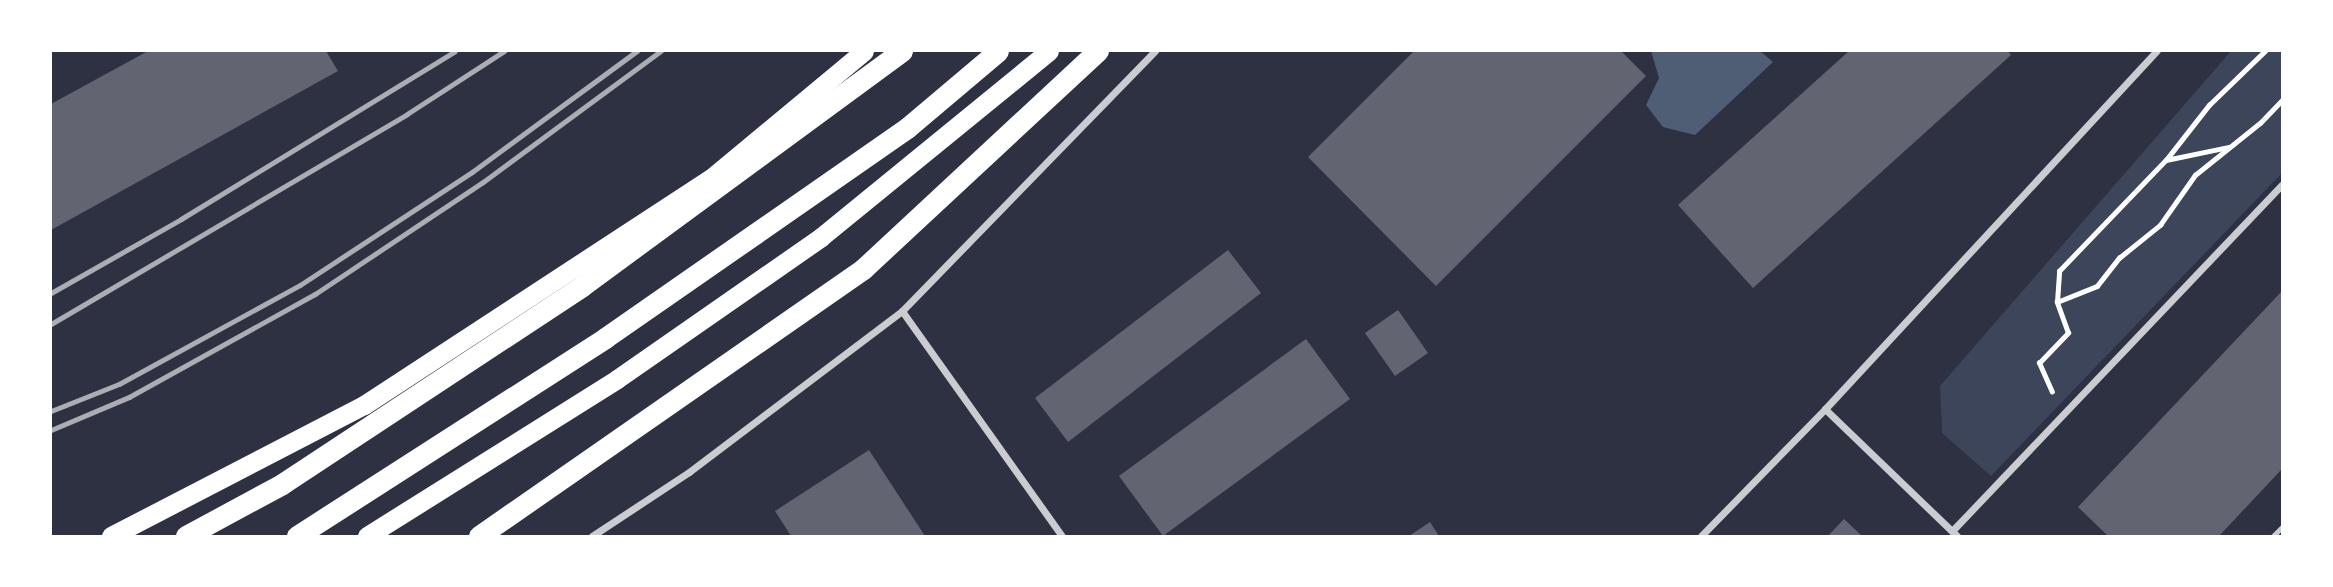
<!DOCTYPE html>
<html>
<head>
<meta charset="utf-8">
<style>
  body { margin:0 }
  #map { position:relative; width:2333px; height:587px; overflow:hidden; background:#2d3142; font-family:Overpass,sans-serif }
  div>[style] { position:absolute }
  .green>* { inset:0; background:#3c4559 }
  .water>* { inset:0; background:#4f5d75 }
  .building>* { inset:0; background:#626471 }
  .path>* { height:4.5px; margin:-2.25px; padding:0 2.25px; transform-origin:2.25px; border-radius:2.25px; background:#fff }
  .service>* { height:5px; margin:-2.5px; padding:0 2.5px; transform-origin:2.5px; border-radius:2.5px; background:#caccd0 }
  .minor>* { height:7px; margin:-3.5px; padding:0 3.5px; transform-origin:3.5px; border-radius:3.5px; background:#caccd0 }
  .trunk>* { height:19px; margin:-9.5px; padding:0 9.5px; transform-origin:9.5px; border-radius:9.5px; background:#fff }
  .motorway>* { height:21px; margin:-10.5px; padding:0 10.5px; transform-origin:10.5px; border-radius:10.5px; background:#fff }
  .rail>* { height:5px; margin:-2.5px; padding:0 2.5px; transform-origin:2.5px; border-radius:2.5px; background:#abadb3 }
  span { translate:-50% -50%; white-space:nowrap; text-align:center; line-height:1.15; -webkit-text-stroke:7px #fff; paint-order:stroke }
  .frame { position:absolute; inset:0; border:52px solid #fff; pointer-events:none }
</style>
</head>
<body>
<div id="map">
  <div class="green">
    <i style="clip-path:polygon(2231px 51px,2282px 51px,2282px 173px,1991px 476px,1942px 433px,1940px 386px)"></i>
  </div>
  <div class="water">
    <i style="clip-path:polygon(1651px 51px,1760px 51px,1773px 62px,1695px 135px,1663px 127px,1646px 105px,1659px 78px)"></i>
  </div>
  <div class="building">
    <i style="clip-path:polygon(148px 51px,326px 51px,338px 71px,51px 230px,51px 104px)"></i>
    <i style="clip-path:polygon(1414px 51px,1621px 51px,1646px 76px,1436px 286px,1308px 157px)"></i>
    <i style="clip-path:polygon(1849px 51px,2008px 51px,2011px 55px,1753px 288px,1678px 205px)"></i>
    <i style="clip-path:polygon(1228px 250px,1261px 293px,1068px 442px,1035px 398px)"></i>
    <i style="clip-path:polygon(2282px 291px,2282px 469px,2219px 536px,2108px 536px,2078px 507px)"></i>
    <i style="clip-path:polygon(1398px 310px,1428px 353px,1395px 376px,1365px 333px)"></i>
    <i style="clip-path:polygon(1306px 339px,1350px 399px,1163px 536px,1119px 476px)"></i>
    <i style="clip-path:polygon(869px 450px,925px 536px,791px 536px,775px 511px)"></i>
    <i style="clip-path:polygon(1844px 519px,1862px 536px,1828px 536px)"></i>
    <i style="clip-path:polygon(1430px 522px,1439px 536px,1409px 536px)"></i>
  </div>
  <div class="path">
    <i style="left:2166px;top:160px;width:64px;rotate:-11.7deg"></i>
    <i style="left:2057px;top:302px;width:43px;rotate:-21.8deg"></i>
    <i style="left:2097px;top:286px;width:36px;rotate:-52deg"></i>
    <i style="left:2119px;top:258px;width:53px;rotate:-38.8deg"></i>
    <i style="left:2160px;top:225px;width:61px;rotate:-55deg"></i>
    <i style="left:2195px;top:175px;width:83px;rotate:-38.7deg"></i>
    <i style="left:2260px;top:123px;width:32px;rotate:-46deg"></i>
    <i style="left:2052px;top:392px;width:32px;rotate:-114deg"></i>
    <i style="left:2039px;top:363px;width:42px;rotate:-46deg"></i>
    <i style="left:2068px;top:333px;width:33px;rotate:-110deg"></i>
    <i style="left:2057px;top:302px;width:31px;rotate:-86deg"></i>
    <i style="left:2059px;top:271px;width:154px;rotate:-46.1deg"></i>
    <i style="left:2166px;top:160px;width:70px;rotate:-52deg"></i>
    <i style="left:2209px;top:105px;width:78px;rotate:-44deg"></i>
  </div>
  <div class="service">
    <i style="left:2273px;top:536px;width:13px;rotate:-45deg"></i>
  </div>
  <div class="minor">
    <i style="left:902px;top:311px;width:276px;rotate:54.6deg"></i>
    <i style="left:1825px;top:409px;width:183px;rotate:43.9deg"></i>
    <i style="left:1952px;top:531px;width:478px;rotate:-46.4deg"></i>
    <i style="left:592px;top:536px;width:116px;rotate:-33.4deg"></i>
    <i style="left:689px;top:472px;width:267px;rotate:-37.1deg"></i>
    <i style="left:902px;top:311px;width:363px;rotate:-45.8deg"></i>
    <i style="left:1701px;top:536px;width:177px;rotate:-45.7deg"></i>
    <i style="left:1825px;top:409px;width:488px;rotate:-47.2deg"></i>
  </div>
  <div class="trunk">
    <i style="left:111px;top:536px;width:285px;rotate:-27.4deg"></i>
    <i style="left:364px;top:405px;width:413px;rotate:-33.2deg"></i>
    <i style="left:710px;top:179px;width:200px;rotate:-39.7deg"></i>
    <i style="left:367px;top:536px;width:295px;rotate:-32.1deg"></i>
    <i style="left:617px;top:379px;width:249px;rotate:-34.8deg"></i>
    <i style="left:821px;top:237px;width:294px;rotate:-39.2deg"></i>
  </div>
  <div class="motorway">
    <i style="left:186px;top:536px;width:109px;rotate:-28.4deg"></i>
    <i style="left:282px;top:484px;width:359px;rotate:-33.4deg"></i>
    <i style="left:582px;top:286px;width:397px;rotate:-36.3deg"></i>
    <i style="left:297px;top:536px;width:366px;rotate:-32.7deg"></i>
    <i style="left:605px;top:338px;width:368px;rotate:-34.8deg"></i>
    <i style="left:907px;top:128px;width:119px;rotate:-40.2deg"></i>
    <i style="left:479px;top:536px;width:468px;rotate:-34.8deg"></i>
    <i style="left:863px;top:269px;width:321px;rotate:-42.9deg"></i>
  </div>
  <div class="rail">
    <i style="left:51px;top:293px;width:150px;rotate:-29.6deg"></i>
    <i style="left:181px;top:219px;width:321px;rotate:-31.5deg"></i>
    <i style="left:51px;top:324px;width:413px;rotate:-30.5deg"></i>
    <i style="left:407px;top:114px;width:116px;rotate:-33deg"></i>
    <i style="left:51px;top:411px;width:73px;rotate:-21.7deg"></i>
    <i style="left:119px;top:384px;width:206px;rotate:-28.7deg"></i>
    <i style="left:300px;top:285px;width:206px;rotate:-33.3deg"></i>
    <i style="left:472px;top:172px;width:205px;rotate:-36.3deg"></i>
    <i style="left:51px;top:430px;width:85px;rotate:-22.9deg"></i>
    <i style="left:129px;top:397px;width:213px;rotate:-29deg"></i>
    <i style="left:315px;top:294px;width:202px;rotate:-33.7deg"></i>
    <i style="left:483px;top:182px;width:221px;rotate:-36.4deg"></i>
  </div>
  <div class="frame"></div>
</div>
</body>
</html>
